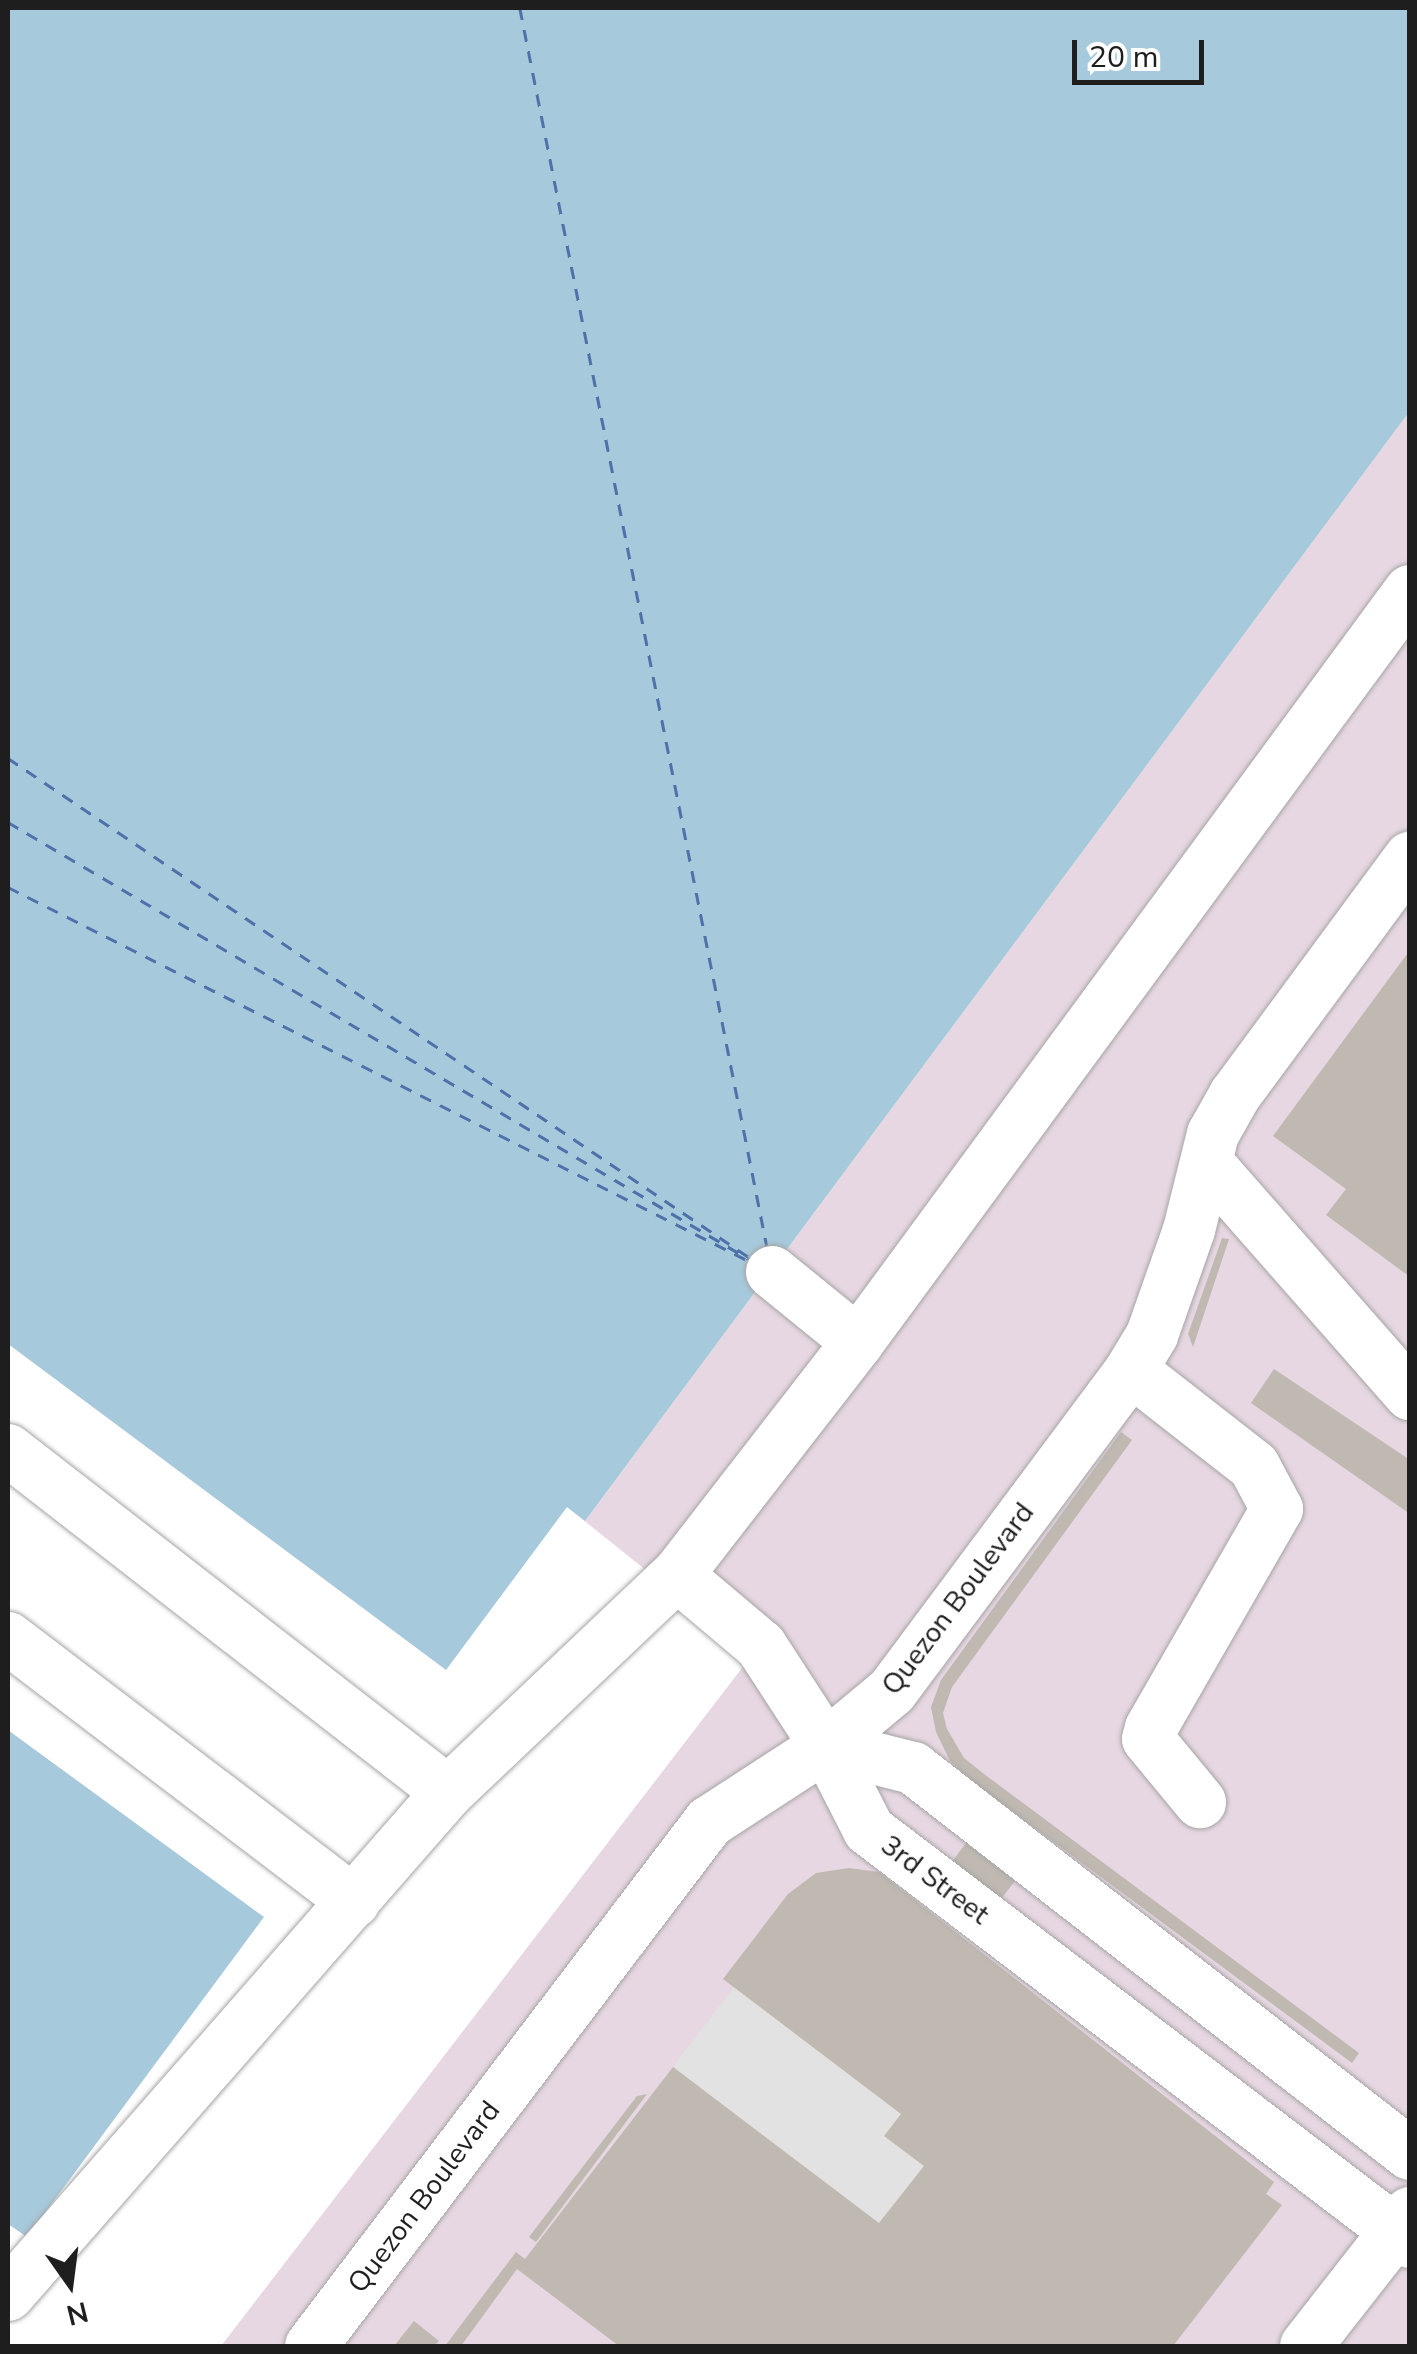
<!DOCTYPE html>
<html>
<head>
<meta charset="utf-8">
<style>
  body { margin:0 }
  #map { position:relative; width:1417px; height:2354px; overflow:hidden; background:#efece4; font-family:"Nunito Sans",sans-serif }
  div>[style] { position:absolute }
  .industrial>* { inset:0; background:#e7d7e2 }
  .parking>* { inset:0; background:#e2e2e2 }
  .water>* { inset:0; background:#a6c9db }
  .pier>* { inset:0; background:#fff }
  .ferry>* { height:2.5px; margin-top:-1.25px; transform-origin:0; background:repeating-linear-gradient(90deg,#4e71aa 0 12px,transparent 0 22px) }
  .building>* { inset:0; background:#bfb9b1 }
  .roads { filter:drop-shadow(0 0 2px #a5a5a5) drop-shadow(0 0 2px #a5a5a5) }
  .minor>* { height:52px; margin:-26px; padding:0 26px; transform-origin:26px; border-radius:26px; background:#fff }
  span { translate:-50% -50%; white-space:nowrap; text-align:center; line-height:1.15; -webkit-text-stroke:10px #fff; paint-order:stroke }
  .street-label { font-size:28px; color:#1e1e1e }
  .frame { position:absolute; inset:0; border:10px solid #1e1e1e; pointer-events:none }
  .north { position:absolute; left:20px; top:2234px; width:100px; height:100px; -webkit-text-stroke:8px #fff; paint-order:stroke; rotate:166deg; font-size:28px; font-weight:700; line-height:40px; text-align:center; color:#1e1e1e }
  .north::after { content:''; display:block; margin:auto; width:35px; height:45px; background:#1e1e1e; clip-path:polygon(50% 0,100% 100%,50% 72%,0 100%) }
  .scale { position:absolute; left:1072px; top:40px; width:132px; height:45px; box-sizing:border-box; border:5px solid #1e1e1e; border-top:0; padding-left:12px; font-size:30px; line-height:35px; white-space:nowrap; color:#1e1e1e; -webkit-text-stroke:8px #fff; paint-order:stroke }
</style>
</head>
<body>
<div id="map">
  <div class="industrial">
    <i style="clip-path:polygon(1409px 412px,1409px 2346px,8px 2346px,8px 2224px,26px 2237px,264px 1917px,8px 1730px,8px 1344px,586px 1520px)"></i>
  </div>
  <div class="parking">
    <i style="clip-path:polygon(734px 1987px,901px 2114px,885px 2136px,924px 2166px,879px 2223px,673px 2067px)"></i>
  </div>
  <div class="water">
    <i style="clip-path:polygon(8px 8px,1409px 8px,1409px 412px,585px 1521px,567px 1508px,447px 1671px,8px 1344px)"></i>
    <i style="clip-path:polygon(8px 1730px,265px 1917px,27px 2238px,8px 2224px)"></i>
  </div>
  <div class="pier">
    <i style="clip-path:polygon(8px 1344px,446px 1670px,567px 1507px,752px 1655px,221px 2346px,8px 2346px,8px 2224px,27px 2237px,264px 1917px,8px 1730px)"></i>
  </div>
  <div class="ferry">
    <i style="left:520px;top:8px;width:1262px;rotate:78.72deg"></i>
    <i style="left:8px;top:758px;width:895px;rotate:33.97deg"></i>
    <i style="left:8px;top:822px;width:860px;rotate:30.53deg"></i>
    <i style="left:8px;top:887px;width:828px;rotate:26.78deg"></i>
  </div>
  <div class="building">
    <i style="clip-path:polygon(1410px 950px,1410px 1277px,1326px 1215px,1346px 1189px,1273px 1136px)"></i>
    <i style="clip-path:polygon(1222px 1238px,1229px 1239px,1193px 1347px,1188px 1334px)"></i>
    <i style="clip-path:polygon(1274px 1369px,1410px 1460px,1410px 1514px,1251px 1403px)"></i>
    <i style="clip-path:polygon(1121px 1432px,1132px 1440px,952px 1687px,943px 1713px,947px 1729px,964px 1758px,984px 1774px,1359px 2053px,1352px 2063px,973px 1782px,950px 1761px,936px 1732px,931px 1707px,941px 1680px)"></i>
    <i style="clip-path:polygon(966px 1843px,1015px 1881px,991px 1912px,942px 1875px)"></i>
    <i style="clip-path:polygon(849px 1868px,879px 1872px,1274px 2182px,1266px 2194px,1282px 2205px,1173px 2346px,619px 2346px,517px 2269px,461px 2346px,445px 2346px,516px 2252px,525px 2259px,673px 2067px,879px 2223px,924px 2166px,884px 2136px,901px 2114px,723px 1979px,788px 1894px,816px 1873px)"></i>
    <i style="clip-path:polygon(647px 2094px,536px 2242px,529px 2237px,637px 2096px)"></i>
    <i style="clip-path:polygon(414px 2321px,439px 2341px,434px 2346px,394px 2346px)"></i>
  </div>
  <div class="roads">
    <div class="minor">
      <i style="left:1410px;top:591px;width:932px;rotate:126.32deg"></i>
      <i style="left:858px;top:1342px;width:295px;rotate:127.8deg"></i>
      <i style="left:677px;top:1575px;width:110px;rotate:40.2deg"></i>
      <i style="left:761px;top:1646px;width:119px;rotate:57deg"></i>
      <i style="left:826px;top:1746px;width:94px;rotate:62.9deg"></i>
      <i style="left:869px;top:1830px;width:680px;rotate:37.29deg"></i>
      <i style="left:1207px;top:1163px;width:308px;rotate:48.7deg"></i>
      <i style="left:772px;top:1272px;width:111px;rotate:39.1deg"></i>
      <i style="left:1131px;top:1370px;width:156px;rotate:38deg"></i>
      <i style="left:1254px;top:1466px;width:49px;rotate:61.9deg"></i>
      <i style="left:1277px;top:1509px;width:253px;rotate:119.9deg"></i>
      <i style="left:1151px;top:1728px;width:11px;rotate:105deg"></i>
      <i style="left:1148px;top:1739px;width:82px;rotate:50.5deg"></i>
      <i style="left:8px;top:1450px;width:557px;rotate:37.86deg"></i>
      <i style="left:8px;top:1638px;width:435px;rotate:37.3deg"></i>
      <i style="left:826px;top:1746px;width:90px;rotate:14.2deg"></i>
      <i style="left:913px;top:1768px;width:629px;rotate:37.84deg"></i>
      <i style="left:8px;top:2295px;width:668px;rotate:-48.82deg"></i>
      <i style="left:448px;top:1792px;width:315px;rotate:-43.5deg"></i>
      <i style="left:311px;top:2346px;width:658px;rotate:-52.78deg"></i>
      <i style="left:709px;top:1822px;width:140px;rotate:-33deg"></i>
      <i style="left:826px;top:1746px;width:86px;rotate:-39.8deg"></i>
      <i style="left:892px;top:1691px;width:400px;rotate:-53.3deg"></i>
      <i style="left:1131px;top:1370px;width:41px;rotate:-59deg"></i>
      <i style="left:1152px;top:1335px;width:111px;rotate:-70.6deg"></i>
      <i style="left:1189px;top:1230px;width:99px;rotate:-76deg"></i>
      <i style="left:1213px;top:1134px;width:45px;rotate:-60.6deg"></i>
      <i style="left:1235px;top:1095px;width:295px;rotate:-53.6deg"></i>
      <i style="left:1306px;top:2346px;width:169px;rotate:-52deg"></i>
    </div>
  </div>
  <div class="street-label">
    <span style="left:958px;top:1599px;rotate:-53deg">Quezon Boulevard</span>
    <span style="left:935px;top:1880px;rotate:37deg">3rd Street</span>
    <span style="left:424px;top:2197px;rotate:-53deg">Quezon Boulevard</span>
  </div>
  <div class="frame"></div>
  <div class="north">N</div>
  <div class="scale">20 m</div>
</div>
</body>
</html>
